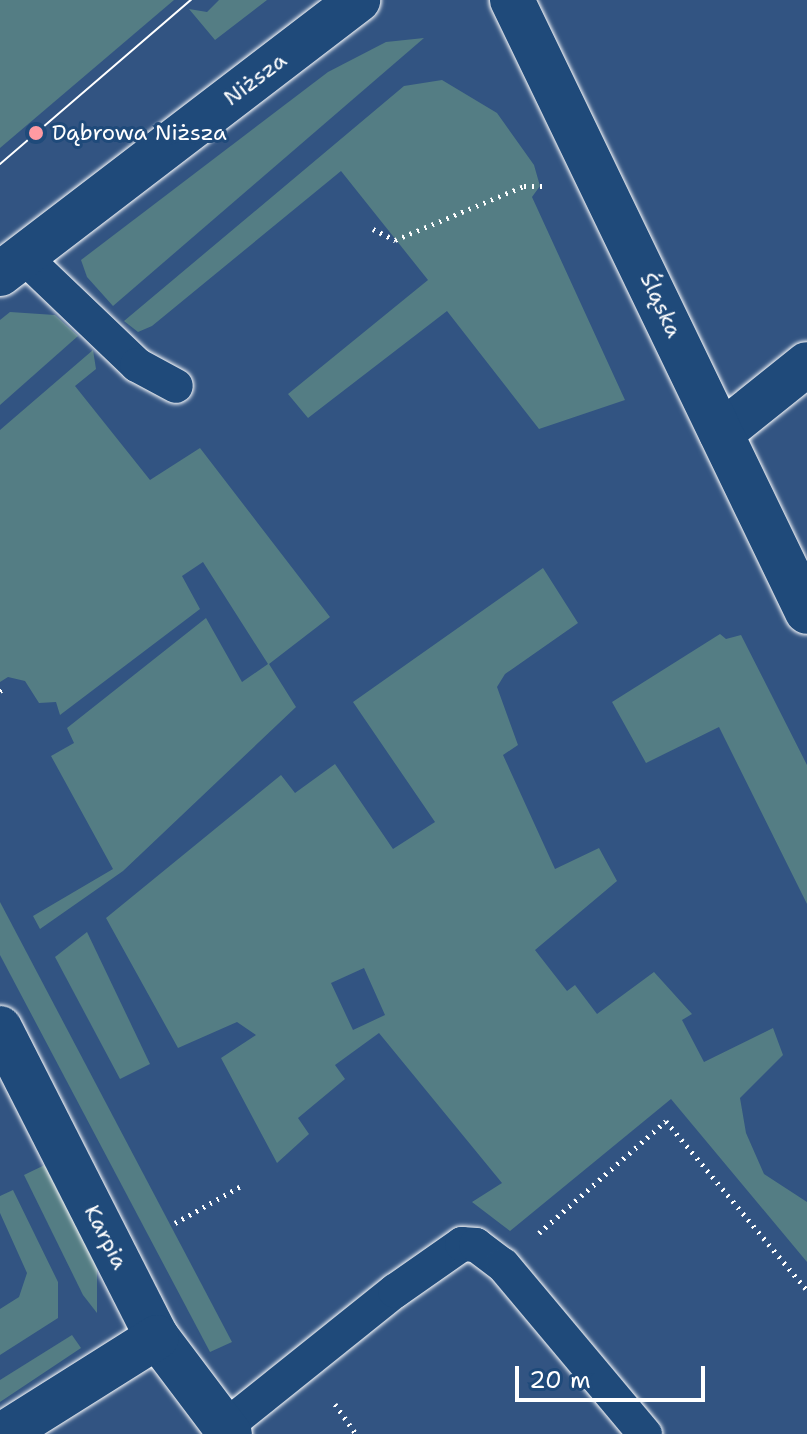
<!DOCTYPE html>
<html>
<head>
<meta charset="utf-8">
<style>
  body { margin:0 }
  #map { position:relative; width:807px; height:1434px; overflow:hidden; background:#325482; font-family:"Shantell Sans",sans-serif }
  div>[style] { position:absolute }
  .green>* { inset:0; background:#547d84 }
  .path>* { height:5px; margin-top:-2.5px; transform-origin:0; background:repeating-linear-gradient(90deg,#fff 0 2px,transparent 0 8px) }
  .roads { filter:drop-shadow(0 0 2px #fff) drop-shadow(0 0 2px #fff) }
  .service>* { height:34px; margin:-17px; padding:0 17px; transform-origin:17px; border-radius:17px; background:#1f4a7a }
  .minor>* { height:44px; margin:-22px; padding:0 22px; transform-origin:22px; border-radius:22px; background:#1f4a7a }
  .tertiary>* { height:44px; margin:-22px; padding:0 22px; transform-origin:22px; border-radius:22px; background:#1f4a7a }
  .tram>* { height:2px; margin:-1px; padding:0 1px; transform-origin:1px; border-radius:1px; background:#fff }
  .dots>* { width:22px; height:22px; translate:-50% -50%; box-sizing:border-box; border:4px solid #1f4a7a; border-radius:50% }
  span { translate:-50% -50%; white-space:nowrap; text-align:center; line-height:1.15; -webkit-text-stroke:6px #1f4a7a; paint-order:stroke }
  .street-label { font-size:22px; color:#fff }
  .poi-label { font-size:22px; color:#fff }
  .left { translate:0 -50%; text-align:left }
  .scale { position:absolute; left:515px; top:1366px; width:190px; height:36px; box-sizing:border-box; border:4px solid #fff; border-top:0; padding-left:10px; font-size:24px; line-height:28px; white-space:nowrap; color:#fff; -webkit-text-stroke:6px #1f4a7a; paint-order:stroke }
</style>
</head>
<body>
<div id="map">
  <div class="green">
    <i style="clip-path:polygon(0 0,174px 0,0 148px)"></i>
    <i style="clip-path:polygon(219px 0,267px 0,215px 40px,189px 9px,207px 12px)"></i>
    <i style="clip-path:polygon(424px 38px,113px 306px,87px 277px,81px 260px,328px 72px,386px 42px)"></i>
    <i style="clip-path:polygon(442px 80px,497px 113px,534px 165px,540px 186px,532px 197px,625px 400px,539px 429px,447px 311px,308px 418px,288px 394px,428px 280px,341px 171px,152px 326px,138px 332px,124px 321px,404px 86px)"></i>
    <i style="clip-path:polygon(10px 312px,55px 315px,78px 336px,0 405px,0 320px)"></i>
    <i style="clip-path:polygon(93px 350px,96px 369px,75px 386px,150px 480px,200px 448px,330px 617px,269px 664px,296px 707px,123px 871px,40px 929px,33px 916px,113px 869px,51px 756px,74px 743px,67px 728px,206px 618px,242px 682px,268px 664px,203px 562px,182px 576px,200px 609px,60px 715px,56px 702px,39px 703px,25px 681px,8px 677px,0 682px,0 430px)"></i>
    <i style="clip-path:polygon(evenodd,543px 568px,578px 623px,505px 674px,497px 687px,518px 745px,503px 755px,555px 869px,599px 848px,617px 881px,535px 950px,567px 991px,575px 985px,597px 1014px,654px 972px,692px 1014px,682px 1020px,704px 1062px,773px 1028px,783px 1055px,740px 1098px,746px 1133px,764px 1174px,807px 1202px,807px 1262px,671px 1099px,510px 1231px,472px 1202px,502px 1183px,379px 1033px,335px 1065px,345px 1079px,298px 1118px,309px 1134px,277px 1163px,221px 1058px,256px 1035px,237px 1022px,178px 1048px,106px 918px,281px 775px,295px 793px,335px 764px,393px 849px,435px 822px,353px 702px,543px 568px,364px 968px,385px 1015px,353px 1030px,331px 983px,364px 968px)"></i>
    <i style="clip-path:polygon(720px 634px,726px 639px,741px 635px,807px 765px,807px 904px,719px 727px,646px 763px,612px 702px)"></i>
    <i style="clip-path:polygon(0 902px,232px 1342px,210px 1352px,0 955px)"></i>
    <i style="clip-path:polygon(87px 932px,150px 1064px,120px 1079px,55px 957px)"></i>
    <i style="clip-path:polygon(55px 1160px,97px 1253px,97px 1313px,83px 1295px,24px 1175px)"></i>
    <i style="clip-path:polygon(13px 1190px,58px 1282px,58px 1318px,0 1355px,0 1309px,19px 1297px,27px 1273px,0 1213px,0 1196px)"></i>
    <i style="clip-path:polygon(72px 1335px,81px 1348px,0 1402px,0 1380px)"></i>
  </div>
  <div class="path">
    <i style="left:373px;top:229px;width:25px;rotate:27deg"></i>
    <i style="left:395px;top:240px;width:140px;rotate:-22.7deg"></i>
    <i style="left:524px;top:186px;width:18px"></i>
    <i style="left:0;top:691px;width:4px;rotate:-34deg"></i>
    <i style="left:175px;top:1223px;width:76px;rotate:-29.3deg"></i>
    <i style="left:539px;top:1233px;width:169px;rotate:-41.4deg"></i>
    <i style="left:666px;top:1121px;width:220px;rotate:50.2deg"></i>
    <i style="left:335px;top:1404px;width:37px;rotate:55deg"></i>
  </div>
  <div class="roads">
    <div class="service">
      <i style="left:23px;top:256px;width:158px;rotate:43.7deg"></i>
      <i style="left:137px;top:365px;width:44px;rotate:28.3deg"></i>
      <i style="left:225px;top:1427px;width:218px;rotate:-38.7deg"></i>
      <i style="left:395px;top:1291px;width:82px;rotate:-35deg"></i>
      <i style="left:462px;top:1244px;width:14px;rotate:4deg"></i>
      <i style="left:476px;top:1245px;width:34px;rotate:37deg"></i>
      <i style="left:503px;top:1265px;width:221px;rotate:50deg"></i>
    </div>
    <div class="minor">
      <i style="left:721px;top:433px;width:110px;rotate:-38.7deg"></i>
      <i style="left:0;top:1028px;width:347px;rotate:63.1deg"></i>
      <i style="left:157px;top:1337px;width:121px;rotate:53deg"></i>
      <i style="left:3px;top:1434px;width:182px;rotate:-32.2deg"></i>
    </div>
    <div class="tertiary">
      <i style="left:512px;top:0;width:679px;rotate:64.26deg"></i>
      <i style="left:0;top:274px;width:451px;rotate:-37.4deg"></i>
    </div>
  </div>
  <div class="tram">
    <i style="left:0;top:164px;width:252px;rotate:-40.7deg"></i>
  </div>
  <div class="dots">
    <i style="left:36px;top:133px;background:#ff9aa2"></i>
  </div>
  <div class="street-label">
    <span style="left:255px;top:79px;rotate:-37deg">Niższa</span>
    <span style="left:661px;top:305px;rotate:65deg">Śląska</span>
    <span style="left:106px;top:1237px;rotate:63deg">Karpia</span>
  </div>
  <div class="poi-label">
    <span class="left" style="left:52px;top:133px">Dąbrowa Niższa</span>
  </div>
  <div class="scale">20 m</div>
</div>
</body>
</html>
